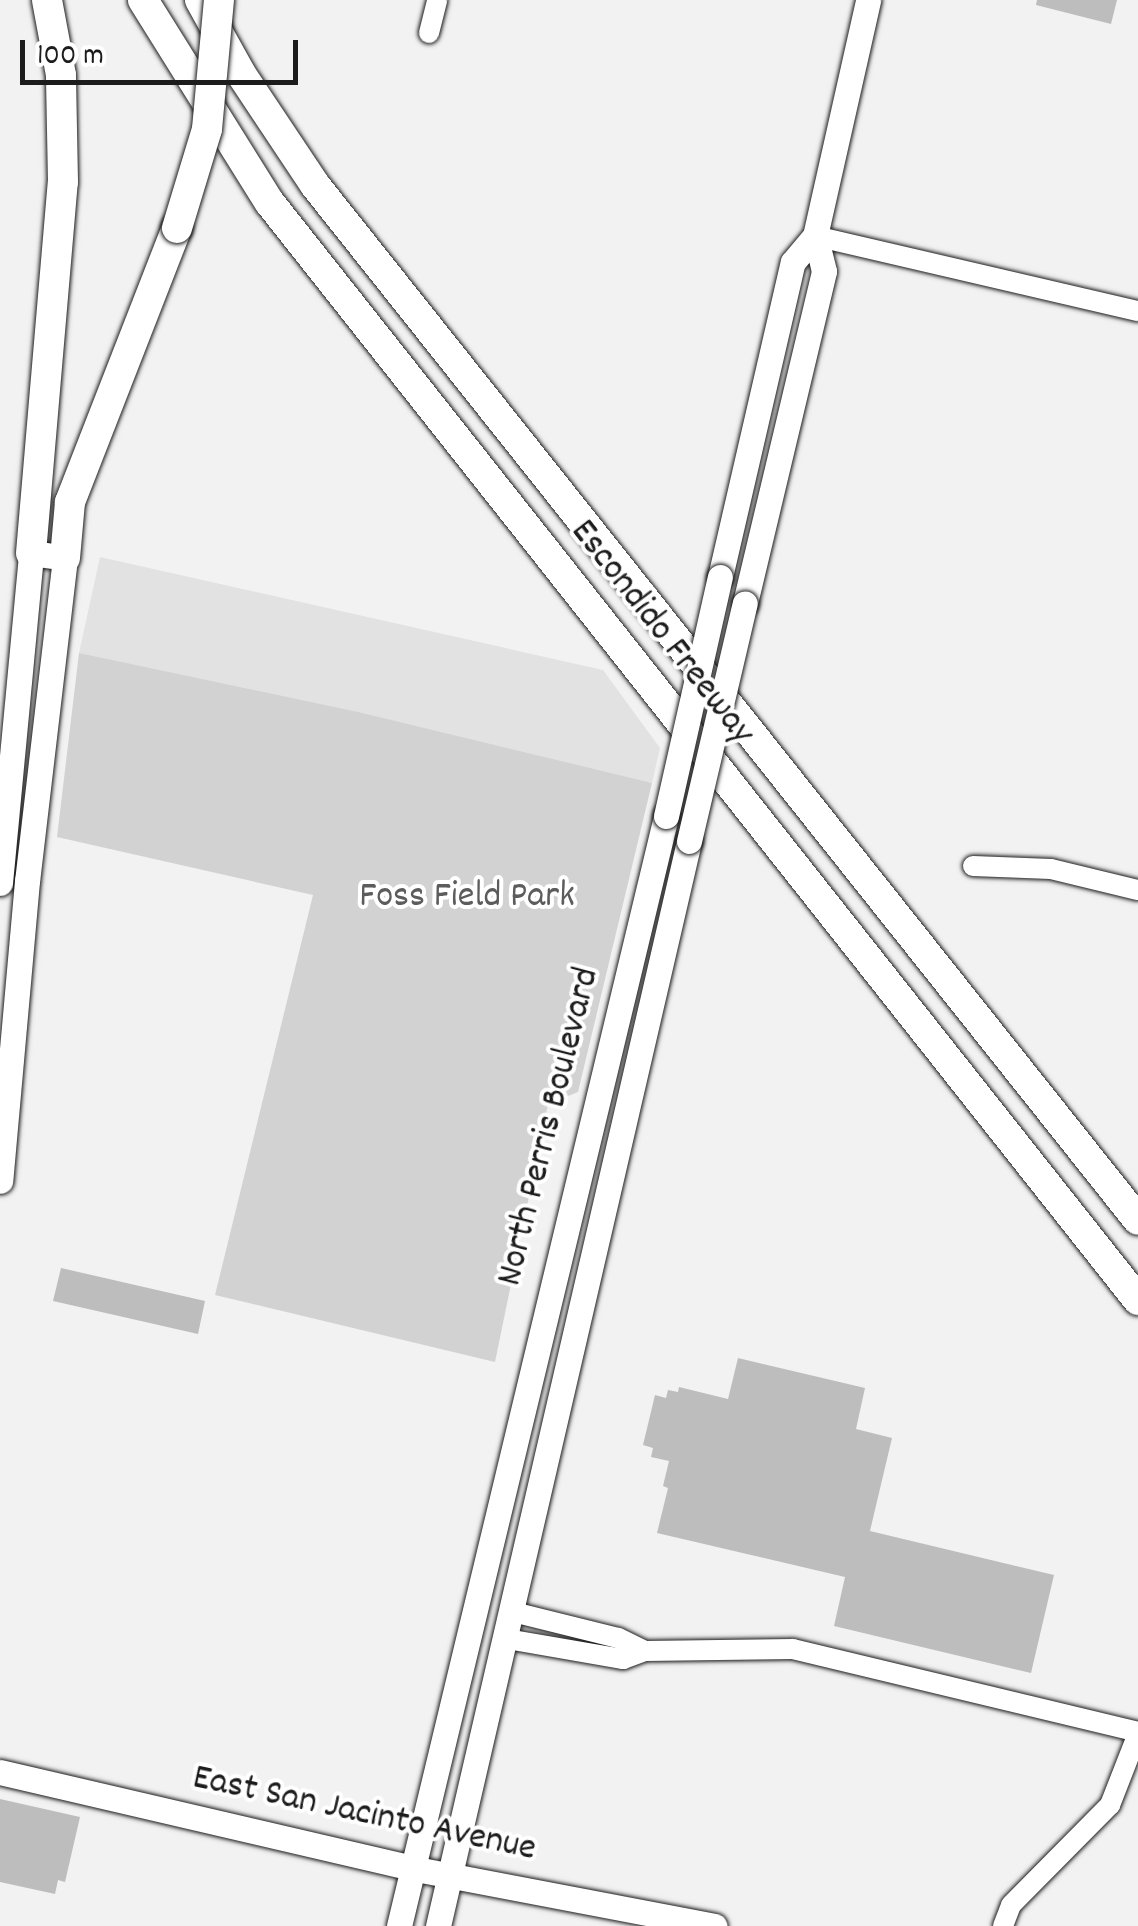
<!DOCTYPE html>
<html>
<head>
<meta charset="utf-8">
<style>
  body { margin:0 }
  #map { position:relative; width:1138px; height:1926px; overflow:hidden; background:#f2f2f2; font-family:Dekko,sans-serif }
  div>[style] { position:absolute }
  .built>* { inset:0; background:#e2e2e2 }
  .green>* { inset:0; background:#d2d2d2 }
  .building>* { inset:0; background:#bdbdbd }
  .roads { filter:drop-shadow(0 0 2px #1c1c1c) drop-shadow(0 0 2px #1c1c1c) }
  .minor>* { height:20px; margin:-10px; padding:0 10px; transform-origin:10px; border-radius:10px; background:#fff }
  .major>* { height:25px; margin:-12.5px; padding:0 12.5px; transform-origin:12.5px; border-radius:12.5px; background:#fff }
  .highway>* { height:30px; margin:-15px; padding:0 15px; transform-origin:15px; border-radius:15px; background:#fff }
  .bridges { filter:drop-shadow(0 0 2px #1c1c1c) drop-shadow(0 0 2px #1c1c1c) }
  .major-bridge>* { height:25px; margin:-12.5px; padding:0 12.5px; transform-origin:12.5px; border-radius:12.5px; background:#fff }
  .highway-bridge>* { height:30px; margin:-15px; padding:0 15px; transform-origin:15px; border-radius:15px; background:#fff }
  span { translate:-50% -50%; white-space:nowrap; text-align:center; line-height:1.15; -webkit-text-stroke:8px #fff; paint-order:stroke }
  .street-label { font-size:38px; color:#1c1c1c }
  .park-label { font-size:38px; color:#5c5c5c }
  .scale { position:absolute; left:20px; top:40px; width:278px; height:45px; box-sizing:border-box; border:5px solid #1c1c1c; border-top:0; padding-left:12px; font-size:30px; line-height:35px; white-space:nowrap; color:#1c1c1c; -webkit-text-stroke:8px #fff; paint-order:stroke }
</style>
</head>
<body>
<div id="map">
  <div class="built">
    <i style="clip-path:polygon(100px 557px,603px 670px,660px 748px,652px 783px,79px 653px)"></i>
  </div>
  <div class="green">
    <i style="clip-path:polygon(79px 653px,358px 712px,652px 783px,578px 1092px,548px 1104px,495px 1362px,215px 1295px,313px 895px,57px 837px)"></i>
  </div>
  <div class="building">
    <i style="clip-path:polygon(1037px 0,1117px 0,1111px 24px,1036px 5px)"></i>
    <i style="clip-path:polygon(61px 1268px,205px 1301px,198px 1334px,53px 1301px)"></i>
    <i style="clip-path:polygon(738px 1358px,865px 1388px,856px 1429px,892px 1438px,870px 1531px,1054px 1575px,1031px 1673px,834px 1626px,845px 1577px,657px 1533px,668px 1488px,663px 1486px,669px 1461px,651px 1457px,653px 1448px,643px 1445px,655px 1395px,666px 1398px,668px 1390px,678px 1392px,679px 1387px,728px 1399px)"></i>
    <i style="clip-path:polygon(0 1799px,80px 1817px,65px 1882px,58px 1880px,55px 1894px,0 1882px)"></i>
  </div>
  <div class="roads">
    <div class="minor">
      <i style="left:429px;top:33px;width:34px;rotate:-76deg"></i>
      <i style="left:815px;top:236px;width:332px;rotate:13.1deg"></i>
      <i style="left:973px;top:866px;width:78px;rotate:2.2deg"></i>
      <i style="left:1051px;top:869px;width:89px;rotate:13.6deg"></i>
      <i style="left:507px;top:1639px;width:118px;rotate:9.8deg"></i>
      <i style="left:623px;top:1659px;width:23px;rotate:-20deg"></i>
      <i style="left:645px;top:1651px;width:30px;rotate:-154deg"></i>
      <i style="left:618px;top:1638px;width:108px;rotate:-166.1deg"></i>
      <i style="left:645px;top:1651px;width:148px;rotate:-0.8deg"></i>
      <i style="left:793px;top:1649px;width:355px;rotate:13.5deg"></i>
      <i style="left:1003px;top:1926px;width:22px;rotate:-69deg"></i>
      <i style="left:1011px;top:1905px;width:141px;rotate:-45.3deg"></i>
      <i style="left:1110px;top:1805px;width:77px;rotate:-68.7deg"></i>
    </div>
    <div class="major">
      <i style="left:720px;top:577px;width:323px;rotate:-77deg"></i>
      <i style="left:793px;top:262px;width:34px;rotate:-50deg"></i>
      <i style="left:745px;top:603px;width:341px;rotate:-76.6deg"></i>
      <i style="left:824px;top:271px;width:36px;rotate:-104deg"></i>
      <i style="left:815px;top:236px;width:242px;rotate:-77.3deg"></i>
      <i style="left:0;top:883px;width:331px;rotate:-84.6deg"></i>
      <i style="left:31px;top:553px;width:34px;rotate:8deg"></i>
      <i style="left:65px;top:558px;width:325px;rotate:96.7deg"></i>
      <i style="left:27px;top:881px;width:301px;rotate:95.1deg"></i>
      <i style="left:0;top:1772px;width:422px;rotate:13.1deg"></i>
      <i style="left:411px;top:1868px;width:309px;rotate:10.8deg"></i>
      <i style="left:399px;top:1926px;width:1142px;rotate:-76.47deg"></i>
      <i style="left:438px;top:1926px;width:1114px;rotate:-76.97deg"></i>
    </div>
    <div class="highway">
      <i style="left:143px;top:0;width:239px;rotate:58deg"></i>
      <i style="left:270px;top:203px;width:1399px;rotate:51.65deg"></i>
      <i style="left:200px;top:0;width:85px;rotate:61deg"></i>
      <i style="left:241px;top:74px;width:133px;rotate:56.3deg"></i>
      <i style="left:315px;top:185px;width:1322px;rotate:51.51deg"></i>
      <i style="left:31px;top:553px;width:372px;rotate:-85.1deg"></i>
      <i style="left:63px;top:182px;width:107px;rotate:-91.1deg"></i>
      <i style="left:61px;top:75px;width:76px;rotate:-100.6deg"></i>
      <i style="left:65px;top:558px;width:56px;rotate:-84.9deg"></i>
      <i style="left:70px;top:502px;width:294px;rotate:-68.7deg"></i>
    </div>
  </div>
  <div class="bridges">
    <div class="major-bridge">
      <i style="left:666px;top:816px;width:245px;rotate:-77.3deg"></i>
      <i style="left:689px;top:841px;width:244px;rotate:-76.8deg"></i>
    </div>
    <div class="highway-bridge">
      <i style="left:177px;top:228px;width:103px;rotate:-73.1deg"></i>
      <i style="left:207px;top:129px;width:130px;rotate:-84.7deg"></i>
    </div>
  </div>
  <div class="street-label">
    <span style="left:661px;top:633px;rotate:52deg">Escondido Freeway</span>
    <span style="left:550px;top:1127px;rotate:-76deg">North Perris Boulevard</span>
    <span style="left:364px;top:1815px;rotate:12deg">East San Jacinto Avenue</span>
  </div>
  <div class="park-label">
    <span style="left:467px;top:898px">Foss Field Park</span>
  </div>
  <div class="scale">100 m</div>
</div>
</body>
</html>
